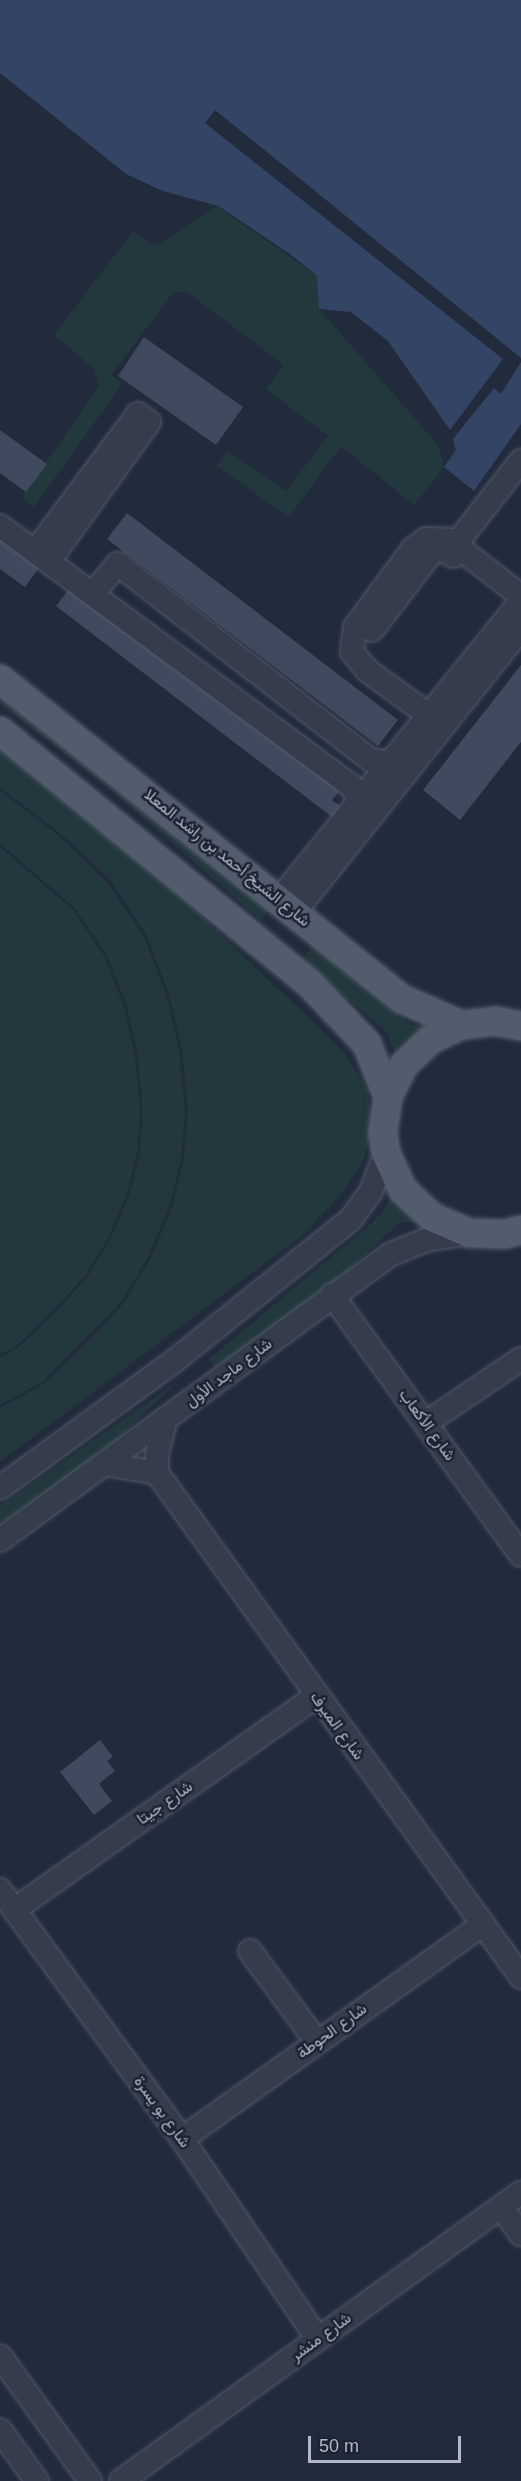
<!DOCTYPE html>
<html>
<head>
<meta charset="utf-8">
<style>
  body { margin:0 }
  #map { position:relative; width:521px; height:2481px; overflow:hidden; background:#212b3c; font-family:Arial,Vazirmatn,sans-serif }
  div>[style] { position:absolute }
  .green>* { inset:0; background:#23383d }
  .water>* { inset:0; background:#344464 }
  .building>* { inset:0; background:#404a5f }
  .roads { filter:drop-shadow(0 0 2px #505867) drop-shadow(0 0 2px #505867) }
  .minor>* { height:22px; margin:-11px; padding:0 11px; transform-origin:11px; border-radius:11px; background:#353d4c }
  .major>* { height:28px; margin:-14px; padding:0 14px; transform-origin:14px; border-radius:14px; background:#535c6d }
  span { translate:-50% -50%; white-space:nowrap; text-align:center; line-height:1.15; -webkit-text-stroke:5px #1b2231; paint-order:stroke }
  .street-label { font-size:16px; color:#b1b8c8 }
  .scale { position:absolute; left:308px; top:2436px; width:153px; height:27px; box-sizing:border-box; border:3px solid #b1b8c8; border-top:0; padding-left:8px; font-size:18px; line-height:21px; white-space:nowrap; color:#b1b8c8; -webkit-text-stroke:4px #1b2231; paint-order:stroke }
</style>
</head>
<body>
<div id="map">
  <div class="green">
    <i style="clip-path:polygon(217px 206px,317px 276px,319px 309px,439px 446px,444px 467px,414px 505px,341px 446px,289px 517px,217px 466px,227px 451px,286px 491px,328px 436px,266px 389px,284px 365px,187px 292px,173px 293px,111px 375px,122px 384px,34px 507px,22px 497px,99px 386px,93px 368px,54px 335px,133px 231px,156px 246px)"></i>
    <i style="clip-path:polygon(0 683px,272px 907px,261px 920px,105px 785px,0 704px)"></i>
    <i style="clip-path:polygon(0 738px,65px 786px,343px 1051px,367px 1089px,373px 1128px,362px 1163px,340px 1195px,304px 1234px,0 1462px,0 1408px,44px 1384px,87px 1343px,123px 1304px,151px 1258px,172px 1208px,184px 1159px,188px 1111px,182px 1049px,169px 993px,146px 934px,108px 877px,61px 834px,0 787px)"></i>
    <i style="clip-path:polygon(0 791px,59px 836px,105px 880px,143px 935px,166px 994px,179px 1050px,185px 1111px,181px 1159px,169px 1207px,148px 1257px,120px 1303px,42px 1382px,0 1405px,0 1358px,18px 1348px,56px 1312px,87px 1278px,111px 1238px,130px 1194px,140px 1152px,143px 1111px,138px 1056px,127px 1006px,107px 955px,74px 907px,0 843px)"></i>
    <i style="clip-path:polygon(0 847px,72px 909px,104px 956px,124px 1007px,135px 1057px,140px 1112px,137px 1152px,127px 1193px,109px 1236px,85px 1276px,53px 1310px,16px 1346px,0 1354px)"></i>
    <i style="clip-path:polygon(312px 944px,409px 1024px,431px 1030px,398px 1061px,387px 1032px,302px 961px)"></i>
    <i style="clip-path:polygon(393px 1190px,418px 1222px,400px 1222px,303px 1313px,218px 1373px,209px 1359px,371px 1224px,384px 1210px)"></i>
    <i style="clip-path:polygon(178px 1381px,110px 1447px,0 1525px,0 1506px)"></i>
  </div>
  <div class="water">
    <i style="clip-path:polygon(0 0,521px 0,521px 358px,215px 110px,205px 123px,503px 359px,450px 430px,388px 341px,351px 312px,319px 309px,317px 276px,290px 254px,218px 206px,163px 191px,126px 174px,0 73px)"></i>
    <i style="clip-path:polygon(521px 362px,521px 424px,474px 491px,444px 467px,456px 450px,453px 439px,494px 388px,501px 394px)"></i>
  </div>
  <div class="building">
    <i style="clip-path:polygon(144px 337px,243px 407px,216px 445px,118px 376px)"></i>
    <i style="clip-path:polygon(0 430px,47px 464px,26px 492px,0 473px)"></i>
    <i style="clip-path:polygon(127px 513px,398px 720px,378px 746px,107px 539px)"></i>
    <i style="clip-path:polygon(0 534px,41px 565px,25px 587px,0 569px)"></i>
    <i style="clip-path:polygon(71px 586px,341px 790px,332px 800px,340px 806px,332px 817px,56px 606px)"></i>
    <i style="clip-path:polygon(521px 665px,521px 742px,460px 820px,423px 790px)"></i>
    <i style="clip-path:polygon(100px 1740px,113px 1757px,107px 1761px,115px 1771px,99px 1784px,112px 1801px,94px 1815px,60px 1772px)"></i>
  </div>
  <div class="roads">
    <div class="minor">
      <i style="left:0;top:526px;width:438px;rotate:36.5deg"></i>
      <i style="left:352px;top:786px;width:21px;rotate:67deg"></i>
      <i style="left:36px;top:552px;width:11px;rotate:-5deg"></i>
      <i style="left:47px;top:551px;width:9px"></i>
      <i style="left:56px;top:551px;width:159px;rotate:-54.2deg"></i>
      <i style="left:149px;top:422px;width:14px;rotate:-144deg"></i>
      <i style="left:138px;top:414px;width:159px;rotate:126.8deg"></i>
      <i style="left:43px;top:541px;width:11px;rotate:68deg"></i>
      <i style="left:47px;top:551px;width:13px;rotate:72deg"></i>
      <i style="left:449px;top:553px;width:117px;rotate:-52deg"></i>
      <i style="left:92px;top:594px;width:40px;rotate:-49deg"></i>
      <i style="left:118px;top:564px;width:320px;rotate:37.8deg"></i>
      <i style="left:371px;top:760px;width:22px;rotate:8deg"></i>
      <i style="left:372px;top:630px;width:98px;rotate:-52.4deg"></i>
      <i style="left:432px;top:552px;width:9px;rotate:-18deg"></i>
      <i style="left:441px;top:549px;width:14px;rotate:30deg"></i>
      <i style="left:430px;top:716px;width:77px;rotate:-144deg"></i>
      <i style="left:368px;top:671px;width:25px;rotate:-130deg"></i>
      <i style="left:352px;top:652px;width:25px;rotate:-83deg"></i>
      <i style="left:355px;top:627px;width:97px;rotate:-53.4deg"></i>
      <i style="left:413px;top:549px;width:16px;rotate:-38deg"></i>
      <i style="left:426px;top:539px;width:23px;rotate:2deg"></i>
      <i style="left:449px;top:540px;width:91px;rotate:37.9deg"></i>
      <i style="left:279px;top:900px;width:385px;rotate:-51deg"></i>
      <i style="left:294px;top:913px;width:364px;rotate:-51.4deg"></i>
      <i style="left:332px;top:1295px;width:321px;rotate:54deg"></i>
      <i style="left:165px;top:1422px;width:34px;rotate:104deg"></i>
      <i style="left:157px;top:1455px;width:18px;rotate:90deg"></i>
      <i style="left:157px;top:1473px;width:622px;rotate:54.16deg"></i>
      <i style="left:426px;top:1423px;width:115px;rotate:-34deg"></i>
      <i style="left:105px;top:1464px;width:53px;rotate:9.8deg"></i>
      <i style="left:0;top:1488px;width:215px;rotate:-36.1deg"></i>
      <i style="left:174px;top:1361px;width:227px;rotate:-38.7deg"></i>
      <i style="left:351px;top:1219px;width:34px;rotate:-54deg"></i>
      <i style="left:371px;top:1191px;width:41px;rotate:-68.5deg"></i>
      <i style="left:0;top:1540px;width:482px;rotate:-36.2deg"></i>
      <i style="left:389px;top:1255px;width:40px;rotate:-22deg"></i>
      <i style="left:426px;top:1240px;width:44px;rotate:-9.2deg"></i>
      <i style="left:0;top:1890px;width:308px;rotate:53.8deg"></i>
      <i style="left:182px;top:2139px;width:242px;rotate:55.8deg"></i>
      <i style="left:14px;top:1910px;width:369px;rotate:-35.3deg"></i>
      <i style="left:250px;top:1951px;width:113px;rotate:53.6deg"></i>
      <i style="left:182px;top:2139px;width:370px;rotate:-35.5deg"></i>
      <i style="left:501px;top:2207px;width:34px;rotate:54deg"></i>
      <i style="left:0;top:2356px;width:154px;rotate:54.2deg"></i>
      <i style="left:0;top:2430px;width:63px;rotate:54deg"></i>
      <i style="left:121px;top:2481px;width:493px;rotate:-35.8deg"></i>
    </div>
    <div class="major">
      <i style="left:0;top:679px;width:514px;rotate:38.52deg"></i>
      <i style="left:402px;top:999px;width:64px;rotate:23.8deg"></i>
      <i style="left:0;top:731px;width:397px;rotate:39.2deg"></i>
      <i style="left:308px;top:982px;width:86px;rotate:46.4deg"></i>
      <i style="left:367px;top:1044px;width:57px;rotate:68.4deg"></i>
      <i style="left:521px;top:1026px;width:25px;rotate:-169deg"></i>
      <i style="left:496px;top:1021px;width:35px;rotate:173deg"></i>
      <i style="left:461px;top:1025px;width:34px;rotate:154deg"></i>
      <i style="left:430px;top:1040px;width:36px;rotate:136deg"></i>
      <i style="left:404px;top:1065px;width:36px;rotate:117deg"></i>
      <i style="left:388px;top:1097px;width:37px;rotate:98deg"></i>
      <i style="left:383px;top:1134px;width:19px;rotate:81deg"></i>
      <i style="left:386px;top:1153px;width:41px;rotate:65.3deg"></i>
      <i style="left:403px;top:1190px;width:40px;rotate:43deg"></i>
      <i style="left:432px;top:1217px;width:40px;rotate:23.4deg"></i>
      <i style="left:469px;top:1233px;width:36px;rotate:2deg"></i>
      <i style="left:505px;top:1234px;width:16px;rotate:-14deg"></i>
    </div>
  </div>
  <div class="street-label">
    <span style="left:227px;top:858px;rotate:39deg">شارع الشيخ أحمد بن راشد المعلا</span>
    <span style="left:229px;top:1373px;rotate:-37deg">شارع ماجد الأول</span>
    <span style="left:427px;top:1425px;rotate:54deg">شارع الأكعاب</span>
    <span style="left:337px;top:1726px;rotate:54deg">شارع الميرف</span>
    <span style="left:165px;top:1803px;rotate:-35deg">شارع جيتا</span>
    <span style="left:332px;top:2031px;rotate:-36deg">شارع الحوطة</span>
    <span style="left:162px;top:2112px;rotate:54deg">شارع بو يسرة</span>
    <span style="left:321px;top:2337px;rotate:-36deg">شارع منشر</span>
  </div>
  <div class="scale">50 m</div>
</div>
</body>
</html>
